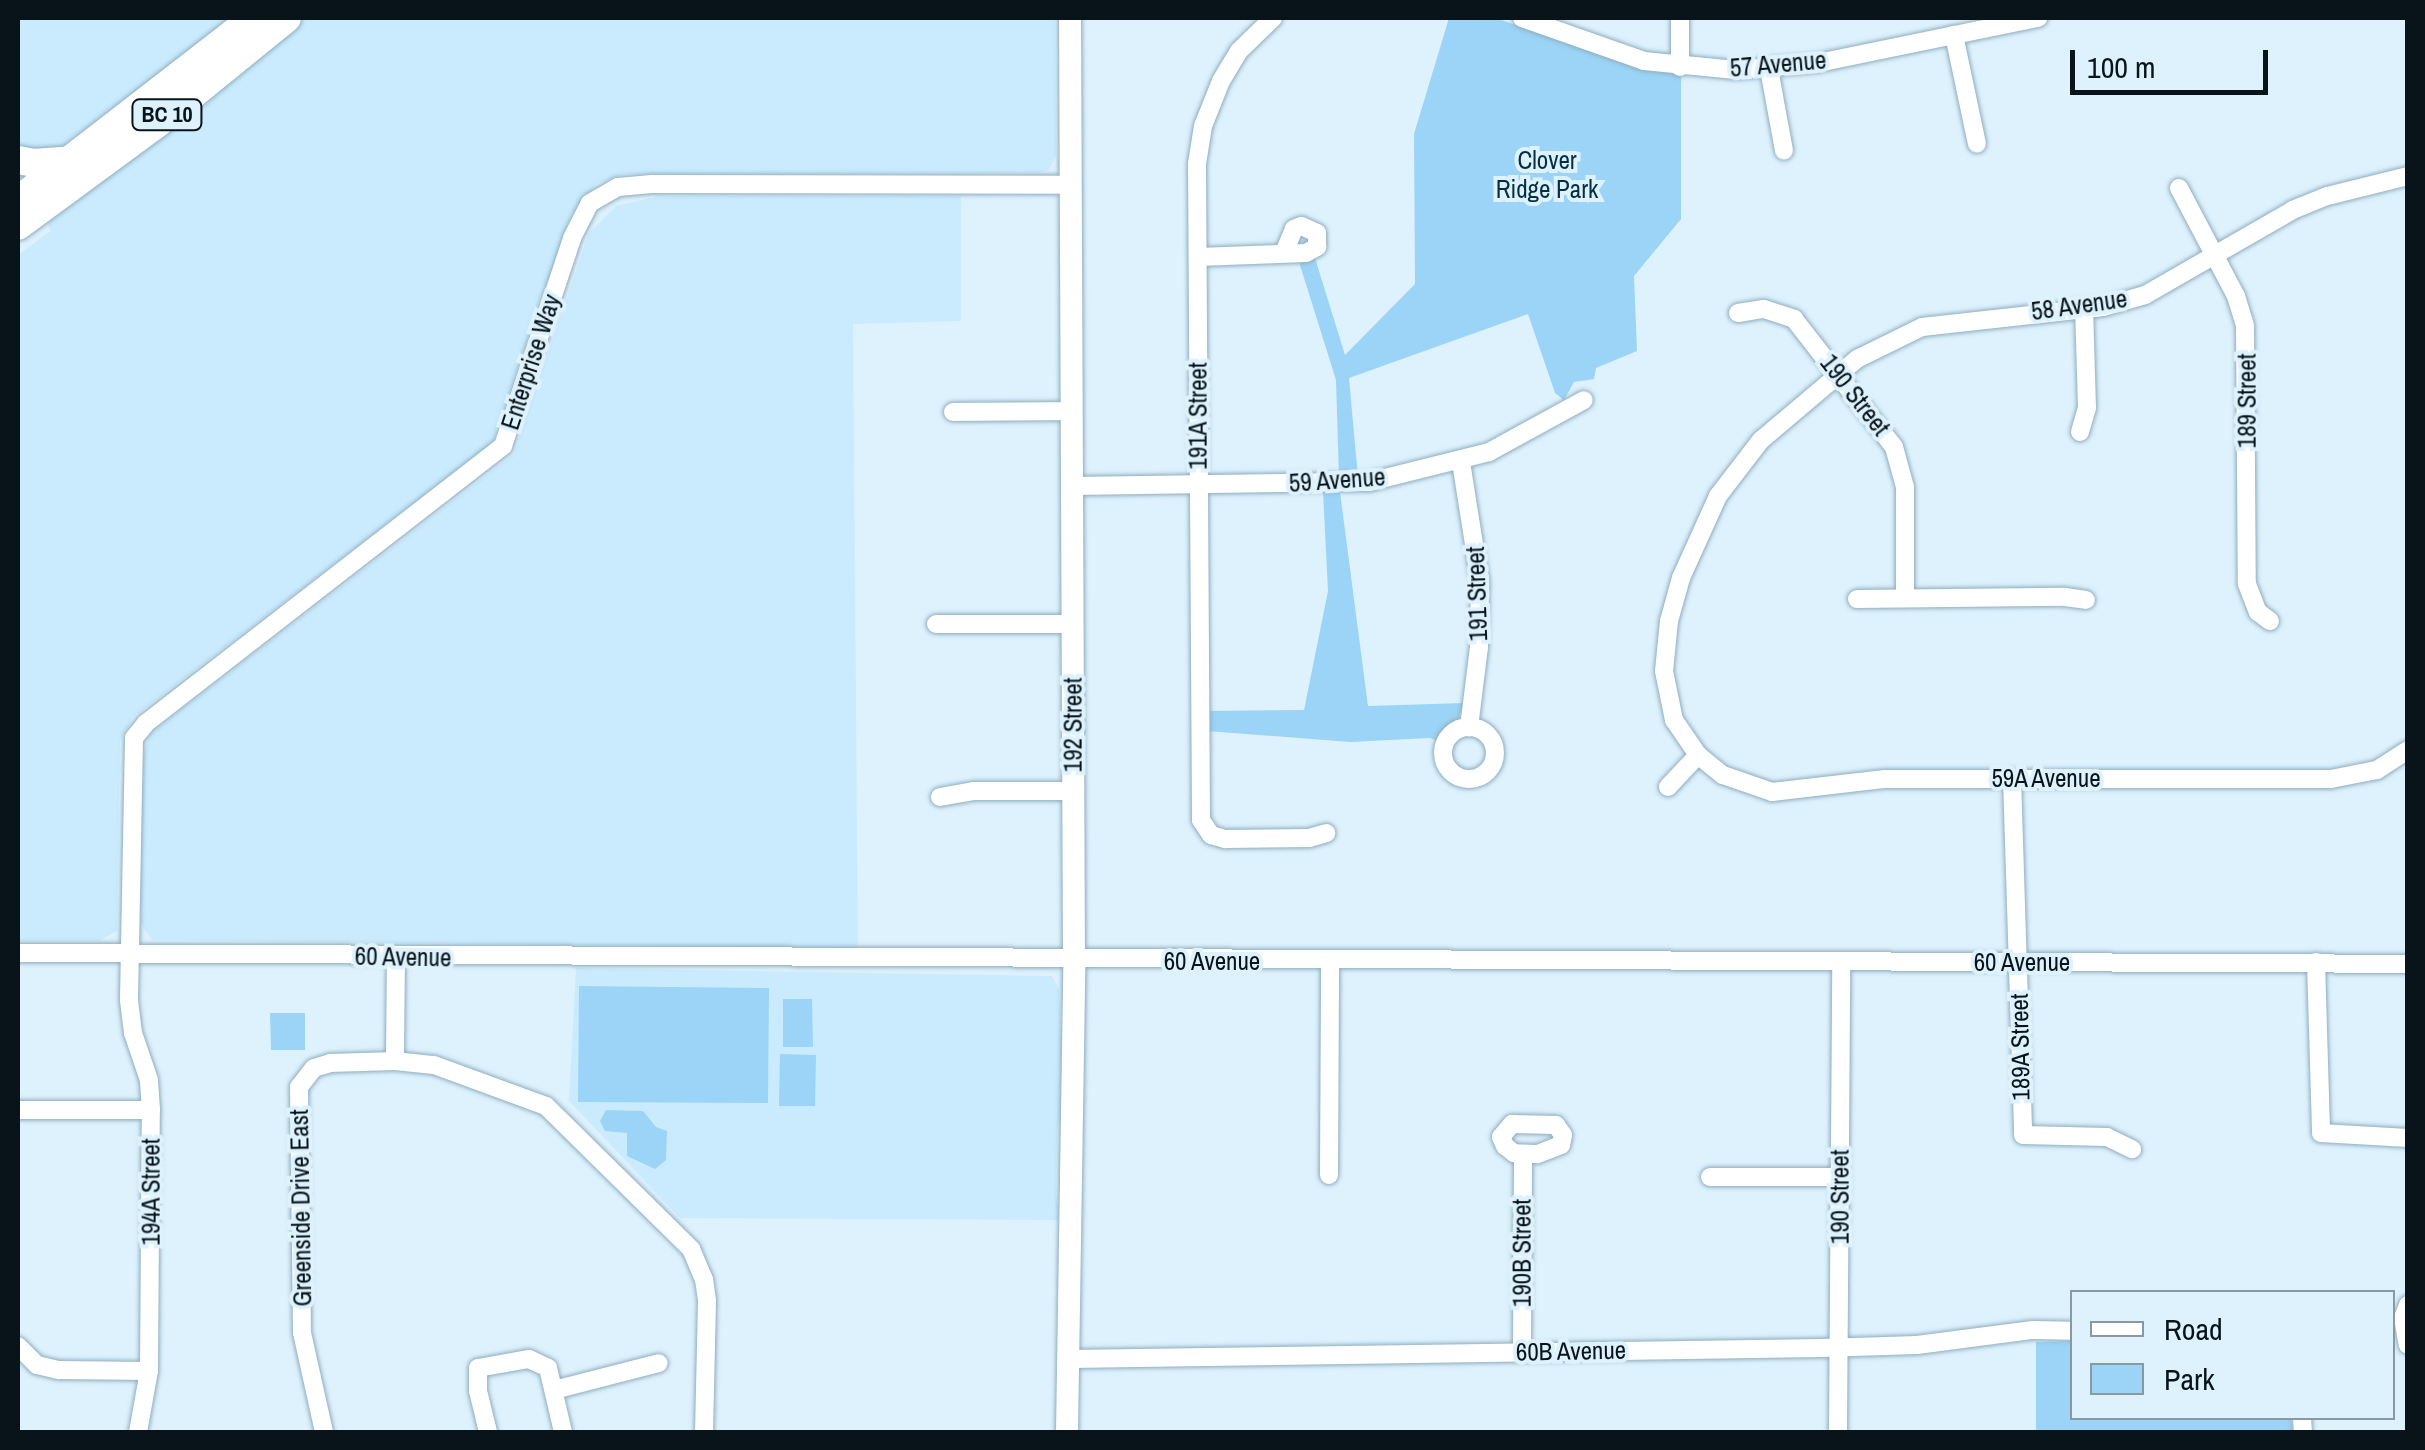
<!DOCTYPE html>
<html>
<head>
<meta charset="utf-8">
<style>
  body { margin:0 }
  #map { position:relative; width:2425px; height:1450px; overflow:hidden; background:#def2fd; font-family:"Archivo Narrow",sans-serif }
  div>[style] { position:absolute }
  .built>* { inset:0; background:#caebfe }
  .green>* { inset:0; background:#9bd4f6 }
  .roads { filter:drop-shadow(0 0 2px #8eadc0) drop-shadow(0 0 2px #8eadc0) }
  .minor>* { height:18px; margin:-9px; padding:0 9px; transform-origin:9px; border-radius:9px; background:#fff }
  .minor>.ring { margin:-9px; padding:0; box-sizing:content-box; background:none; border:18px solid #fff; border-radius:50% }
  .major>* { height:22px; margin:-11px; padding:0 11px; transform-origin:11px; border-radius:11px; background:#fff }
  .highway>* { height:28px; margin:-14px; padding:0 14px; transform-origin:14px; border-radius:14px; background:#fff }
  span { translate:-50% -50%; white-space:nowrap; text-align:center; line-height:1.15; -webkit-text-stroke:8px #def2fd; paint-order:stroke }
  .shield-label span { padding:2px 8px; background:#def2fd; border:2px solid; border-radius:8px; -webkit-text-stroke-width:0 }
  .shield-label { font-size:22px; color:#08141a; font-weight:700 }
  .street-label { font-size:25px; color:#08141a }
  .park-label { font-size:25px; color:#032f43 }
  .frame { position:absolute; inset:0; border:20px solid #08141a; pointer-events:none }
  .legend { position:absolute; left:2070px; top:1290px; width:325px; height:130px; box-sizing:border-box; background:#def2fd; border:2px solid #8899a2; margin:0; padding:12px 18px; list-style:none; font-size:30px; color:#08141a }
  .legend li { display:flex; align-items:center; gap:20px; height:50px }
  .legend b { width:50px; border:2px solid #8899a2 }
  .scale { position:absolute; left:2070px; top:50px; width:198px; height:45px; box-sizing:border-box; border:5px solid #08141a; border-top:0; padding-left:12px; font-size:30px; line-height:35px; white-space:nowrap; color:#08141a; -webkit-text-stroke:8px #def2fd; paint-order:stroke }
</style>
</head>
<body>
<div id="map">
  <div class="built">
    <i style="clip-path:polygon(18px 18px,232px 18px,57px 150px,18px 149px)"></i>
    <i style="clip-path:polygon(304px 18px,1055px 18px,1056px 155px,1049px 170px,1039px 173px,625px 174px,597px 183px,570px 216px,492px 443px,133px 717px,120px 741px,117px 931px,99px 941px,18px 941px,18px 255px,50px 231px,48px 223px,53px 219px,210px 102px,238px 72px)"></i>
    <i style="clip-path:polygon(660px 196px,961px 196px,961px 321px,853px 324px,858px 948px,152px 940px,141px 924px,141px 762px,150px 734px,514px 454px,589px 233px,616px 206px)"></i>
    <i style="clip-path:polygon(576px 968px,1052px 976px,1059px 989px,1064px 1110px,1057px 1129px,1056px 1195px,1061px 1220px,680px 1218px,569px 1101px)"></i>
  </div>
  <div class="green">
    <i style="clip-path:polygon(1449px 18px,1496px 18px,1621px 62px,1681px 75px,1681px 219px,1634px 276px,1637px 351px,1596px 368px,1594px 379px,1574px 382px,1564px 400px,1555px 393px,1528px 314px,1349px 378px,1358px 477px,1339px 478px,1336px 380px,1299px 262px,1315px 258px,1345px 355px,1415px 284px,1414px 134px)"></i>
    <i style="clip-path:polygon(1323px 492px,1340px 492px,1368px 706px,1464px 703px,1457px 722px,1440px 742px,1430px 738px,1350px 742px,1207px 731px,1207px 711px,1304px 710px,1328px 591px)"></i>
    <i style="clip-path:polygon(579px 986px,769px 988px,768px 1103px,578px 1102px)"></i>
    <i style="clip-path:polygon(783px 999px,812px 999px,813px 1047px,783px 1047px)"></i>
    <i style="clip-path:polygon(270px 1013px,305px 1013px,305px 1050px,271px 1050px)"></i>
    <i style="clip-path:polygon(780px 1054px,816px 1055px,815px 1106px,779px 1106px)"></i>
    <i style="clip-path:polygon(606px 1110px,643px 1111px,656px 1127px,667px 1131px,666px 1160px,655px 1169px,627px 1156px,627px 1133px,605px 1131px,600px 1121px)"></i>
    <i style="clip-path:polygon(2072px 1341px,2072px 1418px,2291px 1418px,2293px 1432px,2036px 1432px,2036px 1342px)"></i>
  </div>
  <div class="roads">
    <div class="minor">
      <i style="left:1273px;top:18px;width:47px;rotate:135.9deg"></i>
      <i style="left:1239px;top:51px;width:35px;rotate:121deg"></i>
      <i style="left:1221px;top:81px;width:48px;rotate:111.8deg"></i>
      <i style="left:1203px;top:126px;width:38px;rotate:99deg"></i>
      <i style="left:1197px;top:164px;width:656px;rotate:89.65deg"></i>
      <i style="left:1201px;top:820px;width:18px;rotate:56deg"></i>
      <i style="left:1211px;top:835px;width:15px;rotate:16deg"></i>
      <i style="left:1225px;top:839px;width:84px;rotate:-0.7deg"></i>
      <i style="left:1309px;top:838px;width:18px;rotate:-16deg"></i>
      <i style="left:1522px;top:18px;width:129px;rotate:19.4deg"></i>
      <i style="left:1644px;top:61px;width:92px;rotate:5.6deg"></i>
      <i style="left:1736px;top:70px;width:82px;rotate:-4.9deg"></i>
      <i style="left:1818px;top:63px;width:225px;rotate:-11.6deg"></i>
      <i style="left:1680px;top:18px;width:49px;rotate:90deg"></i>
      <i style="left:1954px;top:35px;width:111px;rotate:78.1deg"></i>
      <i style="left:1769px;top:69px;width:83px;rotate:79.6deg"></i>
      <i style="left:2408px;top:176px;width:83px;rotate:166.1deg"></i>
      <i style="left:2327px;top:196px;width:37px;rotate:158deg"></i>
      <i style="left:2293px;top:210px;width:171px;rotate:150.1deg"></i>
      <i style="left:2145px;top:295px;width:44px;rotate:164.1deg"></i>
      <i style="left:2103px;top:307px;width:182px;rotate:173.7deg"></i>
      <i style="left:1922px;top:327px;width:72px;rotate:153.8deg"></i>
      <i style="left:1857px;top:359px;width:126px;rotate:139.8deg"></i>
      <i style="left:1761px;top:440px;width:71px;rotate:127.5deg"></i>
      <i style="left:1718px;top:496px;width:90px;rotate:114.3deg"></i>
      <i style="left:1681px;top:578px;width:45px;rotate:105.6deg"></i>
      <i style="left:1669px;top:621px;width:50px;rotate:95.7deg"></i>
      <i style="left:1664px;top:671px;width:50px;rotate:78.5deg"></i>
      <i style="left:1674px;top:720px;width:42px;rotate:55.6deg"></i>
      <i style="left:1698px;top:755px;width:32px;rotate:39deg"></i>
      <i style="left:1723px;top:775px;width:52px;rotate:19.1deg"></i>
      <i style="left:1772px;top:792px;width:114px;rotate:-6.6deg"></i>
      <i style="left:1885px;top:779px;width:446px"></i>
      <i style="left:2331px;top:779px;width:47px;rotate:-11.1deg"></i>
      <i style="left:2377px;top:770px;width:37px;rotate:-33deg"></i>
      <i style="left:2179px;top:188px;width:122px;rotate:62.2deg"></i>
      <i style="left:2236px;top:296px;width:31px;rotate:73deg"></i>
      <i style="left:2245px;top:326px;width:258px;rotate:89.6deg"></i>
      <i style="left:2247px;top:584px;width:30px;rotate:69deg"></i>
      <i style="left:2258px;top:612px;width:15px;rotate:37deg"></i>
      <i style="left:1198px;top:257px;width:108px;rotate:-2.1deg"></i>
      <i style="left:1306px;top:253px;width:13px;rotate:-29deg"></i>
      <i style="left:1317px;top:247px;width:14px;rotate:-90deg"></i>
      <i style="left:1317px;top:233px;width:17px;rotate:-156deg"></i>
      <i style="left:1301px;top:226px;width:8px;rotate:157deg"></i>
      <i style="left:1294px;top:229px;width:26px;rotate:113deg"></i>
      <i style="left:1738px;top:313px;width:26px;rotate:-9deg"></i>
      <i style="left:1764px;top:309px;width:32px;rotate:18deg"></i>
      <i style="left:1794px;top:319px;width:162px;rotate:52deg"></i>
      <i style="left:1894px;top:447px;width:41px;rotate:74.6deg"></i>
      <i style="left:1905px;top:487px;width:109px;rotate:90deg"></i>
      <i style="left:953px;top:412px;width:119px;rotate:-0.5deg"></i>
      <i style="left:2080px;top:432px;width:25px;rotate:-74deg"></i>
      <i style="left:2087px;top:408px;width:99px;rotate:-91.7deg"></i>
      <i style="left:1461px;top:462px;width:121px;rotate:81deg"></i>
      <i style="left:1480px;top:582px;width:65px;rotate:90.9deg"></i>
      <i style="left:1479px;top:647px;width:81px;rotate:97.1deg"></i>
      <i style="left:1072px;top:486px;width:297px;rotate:-0.8deg"></i>
      <i style="left:1369px;top:482px;width:124px;rotate:-14deg"></i>
      <i style="left:1489px;top:452px;width:108px;rotate:-28.7deg"></i>
      <i style="left:1857px;top:599px;width:208px;rotate:-0.6deg"></i>
      <i style="left:2065px;top:597px;width:21px;rotate:8deg"></i>
      <i style="left:936px;top:624px;width:137px"></i>
      <i class="ring" style="left:1443px;top:727px;width:34px;height:34px"></i>
      <i style="left:2012px;top:778px;width:357px;rotate:88.2deg"></i>
      <i style="left:2023px;top:1135px;width:84px;rotate:1.4deg"></i>
      <i style="left:2107px;top:1137px;width:28px;rotate:26deg"></i>
      <i style="left:1668px;top:787px;width:44px;rotate:-46.8deg"></i>
      <i style="left:940px;top:797px;width:35px;rotate:-10deg"></i>
      <i style="left:974px;top:791px;width:100px"></i>
      <i style="left:18px;top:953px;width:2390px;rotate:0.26deg"></i>
      <i style="left:396px;top:957px;width:104px;rotate:90.6deg"></i>
      <i style="left:395px;top:1061px;width:39px;rotate:6deg"></i>
      <i style="left:434px;top:1065px;width:119px;rotate:20.1deg"></i>
      <i style="left:546px;top:1106px;width:204px;rotate:44.6deg"></i>
      <i style="left:691px;top:1249px;width:33px;rotate:67deg"></i>
      <i style="left:704px;top:1279px;width:22px;rotate:82deg"></i>
      <i style="left:707px;top:1301px;width:131px;rotate:91.3deg"></i>
      <i style="left:2316px;top:962px;width:171px;rotate:88.3deg"></i>
      <i style="left:2321px;top:1133px;width:87px;rotate:3.3deg"></i>
      <i style="left:18px;top:1110px;width:133px"></i>
      <i style="left:1512px;top:1124px;width:44px;rotate:1.3deg"></i>
      <i style="left:1556px;top:1125px;width:12px;rotate:55deg"></i>
      <i style="left:1563px;top:1135px;width:10px;rotate:101deg"></i>
      <i style="left:1561px;top:1145px;width:26px;rotate:159deg"></i>
      <i style="left:1537px;top:1154px;width:23px;rotate:-178deg"></i>
      <i style="left:1514px;top:1153px;width:11px;rotate:-142deg"></i>
      <i style="left:1505px;top:1146px;width:10px;rotate:-114deg"></i>
      <i style="left:1501px;top:1137px;width:17px;rotate:-50deg"></i>
      <i style="left:1329px;top:1175px;width:215px;rotate:-89.7deg"></i>
      <i style="left:1710px;top:1177px;width:130px"></i>
      <i style="left:2408px;top:1305px;width:14px;rotate:111deg"></i>
      <i style="left:2403px;top:1318px;width:27px;rotate:80deg"></i>
      <i style="left:18px;top:1346px;width:27px;rotate:45deg"></i>
      <i style="left:37px;top:1365px;width:23px;rotate:13deg"></i>
      <i style="left:59px;top:1370px;width:90px;rotate:0.6deg"></i>
      <i style="left:1522px;top:1352px;width:198px;rotate:-89.7deg"></i>
      <i style="left:1069px;top:1359px;width:753px;rotate:-0.84deg"></i>
      <i style="left:1822px;top:1348px;width:95px;rotate:-1.8deg"></i>
      <i style="left:1917px;top:1345px;width:117px;rotate:-7.4deg"></i>
      <i style="left:2033px;top:1330px;width:39px;rotate:1deg"></i>
      <i style="left:554px;top:1390px;width:108px;rotate:-14.4deg"></i>
      <i style="left:2302px;top:1418px;width:14px;rotate:86deg"></i>
      <i style="left:138px;top:1432px;width:62px;rotate:-79.8deg"></i>
      <i style="left:149px;top:1371px;width:261px;rotate:-89.6deg"></i>
      <i style="left:151px;top:1110px;width:30px;rotate:-94deg"></i>
      <i style="left:149px;top:1080px;width:50px;rotate:-108.8deg"></i>
      <i style="left:133px;top:1033px;width:34px;rotate:-97deg"></i>
      <i style="left:129px;top:999px;width:261px;rotate:-88.9deg"></i>
      <i style="left:134px;top:738px;width:19px;rotate:-51deg"></i>
      <i style="left:146px;top:723px;width:452px;rotate:-37.8deg"></i>
      <i style="left:503px;top:446px;width:219px;rotate:-71.6deg"></i>
      <i style="left:572px;top:238px;width:39px;rotate:-63deg"></i>
      <i style="left:590px;top:203px;width:32px;rotate:-30deg"></i>
      <i style="left:618px;top:187px;width:34px;rotate:-5deg"></i>
      <i style="left:652px;top:184px;width:419px;rotate:0.1deg"></i>
      <i style="left:324px;top:1432px;width:101px;rotate:-102.5deg"></i>
      <i style="left:302px;top:1333px;width:246px;rotate:-90.7deg"></i>
      <i style="left:299px;top:1087px;width:24px;rotate:-52deg"></i>
      <i style="left:314px;top:1068px;width:17px;rotate:-17deg"></i>
      <i style="left:330px;top:1063px;width:65px;rotate:-1.8deg"></i>
      <i style="left:488px;top:1432px;width:42px;rotate:-103.7deg"></i>
      <i style="left:478px;top:1391px;width:23px;rotate:-90deg"></i>
      <i style="left:478px;top:1368px;width:52px;rotate:-10deg"></i>
      <i style="left:529px;top:1359px;width:21px;rotate:25deg"></i>
      <i style="left:548px;top:1368px;width:66px;rotate:76.8deg"></i>
      <i style="left:1838px;top:1432px;width:471px;rotate:-89.6deg"></i>
    </div>
    <div class="major">
      <i style="left:1067px;top:1432px;width:471px;rotate:-89.1deg"></i>
      <i style="left:1074px;top:961px;width:943px;rotate:-90.24deg"></i>
    </div>
    <div class="highway">
      <i style="left:18px;top:160px;width:15px;rotate:11deg"></i>
      <i style="left:33px;top:163px;width:39px;rotate:-4deg"></i>
      <i style="left:18px;top:200px;width:297px;rotate:-37.8deg"></i>
      <i style="left:18px;top:226px;width:174px;rotate:-36.3deg"></i>
      <i style="left:158px;top:123px;width:166px;rotate:-39.1deg"></i>
    </div>
  </div>
  <div class="shield-label">
    <span style="left:167px;top:115px">BC 10</span>
  </div>
  <div class="street-label">
    <span style="left:1778px;top:64px;rotate:-5deg">57 Avenue</span>
    <span style="left:2079px;top:305px;rotate:-8deg">58 Avenue</span>
    <span style="left:531px;top:362px;rotate:-72deg">Enterprise Way</span>
    <span style="left:1855px;top:395px;rotate:52deg">190 Street</span>
    <span style="left:2247px;top:401px;rotate:-90deg">189 Street</span>
    <span style="left:1198px;top:416px;rotate:-90deg">191A Street</span>
    <span style="left:1337px;top:480px;rotate:-4deg">59 Avenue</span>
    <span style="left:1477px;top:594px;rotate:-92deg">191 Street</span>
    <span style="left:1073px;top:725px;rotate:-90deg">192 Street</span>
    <span style="left:2046px;top:778px">59A Avenue</span>
    <span style="left:403px;top:957px;rotate:1deg">60 Avenue</span>
    <span style="left:1212px;top:961px">60 Avenue</span>
    <span style="left:2022px;top:962px">60 Avenue</span>
    <span style="left:2020px;top:1047px;rotate:-91deg">189A Street</span>
    <span style="left:151px;top:1192px;rotate:-90deg">194A Street</span>
    <span style="left:1840px;top:1197px;rotate:-90deg">190 Street</span>
    <span style="left:301px;top:1208px;rotate:-91deg">Greenside Drive East</span>
    <span style="left:1522px;top:1253px;rotate:-90deg">190B Street</span>
    <span style="left:1571px;top:1351px;rotate:-1deg">60B Avenue</span>
  </div>
  <div class="park-label">
    <span style="left:1547px;top:175px">Clover<br>Ridge Park</span>
  </div>
  <div class="frame"></div>
  <ul class="legend">
  <li><b style="height:12px;background:#fff"></b>Road</li>
  <li><b style="height:28px;background:#9bd4f6"></b>Park</li>
  </ul>
  <div class="scale">100 m</div>
</div>
</body>
</html>
